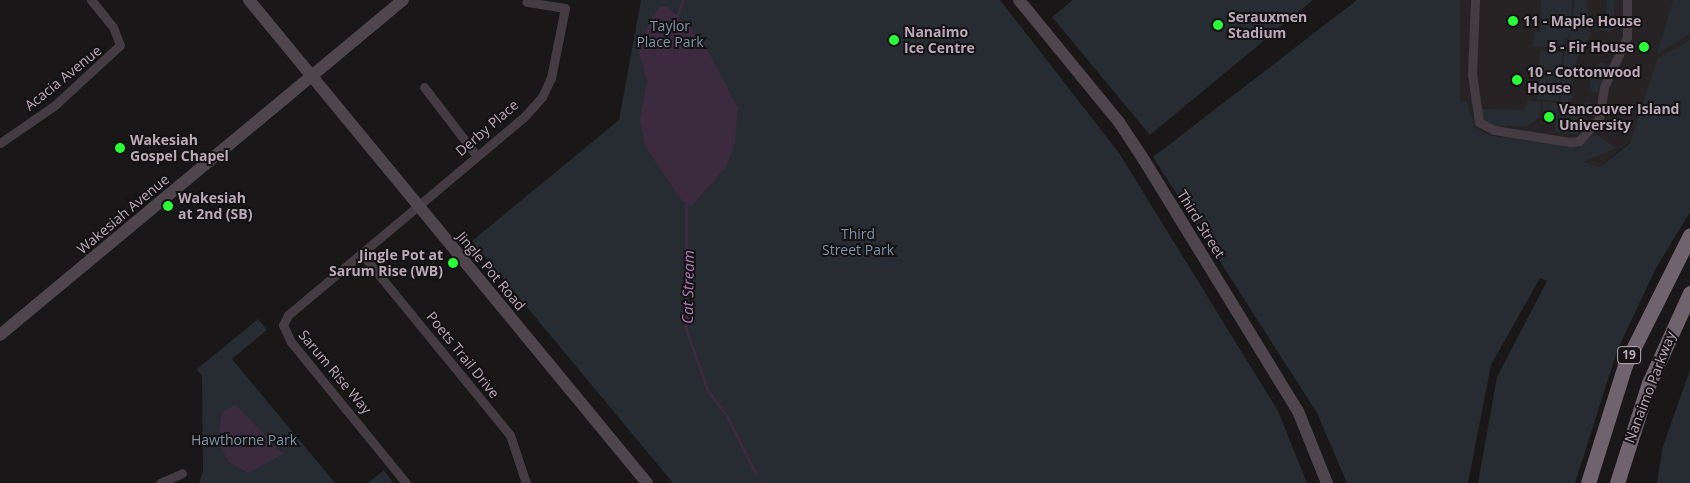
<!DOCTYPE html>
<html>
<head>
<meta charset="utf-8">
<style>
  body { margin:0 }
  #map { position:relative; width:1690px; height:483px; overflow:hidden; background:#191718; font-family:"Open Sans",sans-serif }
  div>[style] { position:absolute }
  .built>* { inset:0; background:#272325 }
  .green>* { inset:0; background:#262c32 }
  .water>* { inset:0; background:#3c2b3f }
  .stream>* { height:3px; margin:-1.5px; padding:0 1.5px; transform-origin:1.5px; border-radius:1.5px; background:#3c2b3f }
  .street>* { height:9px; margin:-4.5px; padding:0 4.5px; transform-origin:4.5px; border-radius:4.5px; background:#443c42 }
  .secondary>* { height:12px; margin:-6px; padding:0 6px; transform-origin:6px; border-radius:6px; background:#4f454d }
  .highway>* { height:15px; margin:-7.5px; padding:0 7.5px; transform-origin:7.5px; border-radius:7.5px; background:#70636e }
  .dots>* { width:14px; height:14px; translate:-50% -50%; box-sizing:border-box; border:2px solid #141213; border-radius:50% }
  span { translate:-50% -50%; white-space:nowrap; text-align:center; line-height:1.15; -webkit-text-stroke:4px #141213; paint-order:stroke }
  .shield-label span { padding:1px 4px; background:#141213; border:1px solid; border-radius:4px; -webkit-text-stroke-width:0 }
  .shield-label { font-size:12px; color:#bba8b9; font-weight:700 }
  .poi-label { font-size:14px; color:#bba8b9; font-weight:700 }
  .left { translate:0 -50%; text-align:left }
  .right { translate:-100% -50%; text-align:right }
  .park-label { font-size:14px; color:#7d93a7 }
  .street-label { font-size:14px; color:#bba8b9 }
  .water-label { font-size:15px; color:#b17cb9; font-style:italic }
</style>
</head>
<body>
<div id="map">
  <div class="built">
    <i style="clip-path:polygon(1357px 0,1690px 0,1690px 92px,1527px 228px,1349px 8px)"></i>
  </div>
  <div class="green">
    <i style="clip-path:polygon(641px 0,1000px 0,1119px 153px,1278px 411px,1307px 483px,673px 483px,472px 241px,619px 120px)"></i>
    <i style="clip-path:polygon(1073px 0,1313px 0,1150px 135px,1052px 17px)"></i>
    <i style="clip-path:polygon(1357px 0,1460px 0,1460px 102px,1467px 102px,1475px 127px,1492px 136px,1572px 146px,1596px 134px,1616px 148px,1583px 162px,1600px 167px,1630px 143px,1658px 58px,1690px 41px,1690px 212px,1656px 268px,1617px 351px,1575px 483px,1478px 483px,1497px 377px,1547px 281px,1540px 278px,1491px 365px,1468px 483px,1347px 483px,1317px 413px,1153px 157px)"></i>
    <i style="clip-path:polygon(1541px 0,1572px 0,1571px 33px,1575px 0,1586px 0,1591px 33px,1585px 49px,1566px 47px,1571px 33px,1560px 47px,1533px 47px,1534px 32px,1540px 32px)"></i>
    <i style="clip-path:polygon(1607px 0,1615px 0,1612px 33px,1594px 29px,1593px 23px,1605px 24px)"></i>
    <i style="clip-path:polygon(1673px 0,1690px 0,1690px 34px,1657px 54px)"></i>
    <i style="clip-path:polygon(1540px 50px,1562px 52px,1559px 101px,1537px 99px)"></i>
    <i style="clip-path:polygon(1565px 50px,1579px 51px,1570px 89px,1561px 89px)"></i>
    <i style="clip-path:polygon(1600px 62px,1608px 64px,1597px 93px,1590px 91px,1591px 77px)"></i>
    <i style="clip-path:polygon(1562px 93px,1574px 93px,1570px 104px,1580px 112px,1586px 101px,1595px 104px,1588px 108px,1578px 134px,1555px 133px,1556px 119px,1542px 118px,1543px 102px,1560px 103px)"></i>
    <i style="clip-path:polygon(1527px 100px,1541px 102px,1540px 117px,1528px 126px,1496px 126px,1484px 119px,1480px 109px,1520px 110px,1525px 109px)"></i>
    <i style="clip-path:polygon(258px 319px,267px 330px,232px 359px,335px 483px,199px 483px,203px 471px,202px 376px,197px 369px)"></i>
    <i style="clip-path:polygon(1690px 370px,1690px 483px,1657px 483px,1663px 446px)"></i>
    <i style="clip-path:polygon(384px 470px,393px 483px,368px 483px)"></i>
  </div>
  <div class="water">
    <i style="clip-path:polygon(666px 6px,702px 39px,738px 108px,735px 142px,726px 167px,691px 206px,682px 201px,645px 146px,640px 120px,647px 81px,639px 52px,641px 40px,658px 8px)"></i>
    <i style="clip-path:polygon(236px 405px,283px 454px,248px 473px,229px 462px,217px 442px,222px 412px)"></i>
  </div>
  <div class="stream">
    <i style="left:677px;top:15px;width:16px;rotate:-68deg"></i>
    <i style="left:686px;top:203px;width:126px;rotate:90deg"></i>
    <i style="left:686px;top:329px;width:66px;rotate:70.5deg"></i>
    <i style="left:708px;top:391px;width:30px;rotate:53deg"></i>
    <i style="left:726px;top:415px;width:66px;rotate:63deg"></i>
    <i style="left:762px;top:482px;width:1px;rotate:45deg"></i>
  </div>
  <div class="street">
    <i style="left:1475px;top:0;width:74px;rotate:92.3deg"></i>
    <i style="left:1472px;top:74px;width:49px;rotate:81.7deg"></i>
    <i style="left:1479px;top:122px;width:17px;rotate:28deg"></i>
    <i style="left:1494px;top:130px;width:77px;rotate:9deg"></i>
    <i style="left:1570px;top:142px;width:9px;rotate:-6deg"></i>
    <i style="left:1579px;top:141px;width:30px;rotate:-48deg"></i>
    <i style="left:1599px;top:119px;width:32px;rotate:-81deg"></i>
    <i style="left:1604px;top:87px;width:55px;rotate:-65.3deg"></i>
    <i style="left:1627px;top:37px;width:37px;rotate:-90deg"></i>
    <i style="left:424px;top:87px;width:86px;rotate:52.6deg"></i>
    <i style="left:0;top:143px;width:67px;rotate:-34.6deg"></i>
    <i style="left:55px;top:105px;width:88px;rotate:-42.7deg"></i>
    <i style="left:120px;top:45px;width:19px;rotate:-111deg"></i>
    <i style="left:113px;top:27px;width:35px;rotate:-129deg"></i>
    <i style="left:361px;top:253px;width:235px;rotate:50.7deg"></i>
    <i style="left:510px;top:435px;width:51px;rotate:71.6deg"></i>
    <i style="left:160px;top:483px;width:24px;rotate:-24deg"></i>
    <i style="left:406px;top:483px;width:182px;rotate:-129.2deg"></i>
    <i style="left:291px;top:342px;width:19px;rotate:-115deg"></i>
    <i style="left:283px;top:325px;width:11px;rotate:-63deg"></i>
    <i style="left:288px;top:315px;width:308px;rotate:-40deg"></i>
    <i style="left:524px;top:117px;width:27px;rotate:-48deg"></i>
    <i style="left:542px;top:97px;width:21px;rotate:-65deg"></i>
    <i style="left:551px;top:78px;width:71px;rotate:-78.7deg"></i>
    <i style="left:565px;top:8px;width:39px;rotate:-171deg"></i>
  </div>
  <div class="secondary">
    <i style="left:249px;top:0;width:626px;rotate:50.51deg"></i>
    <i style="left:1019px;top:0;width:158px;rotate:50.7deg"></i>
    <i style="left:1119px;top:122px;width:45px;rotate:56.7deg"></i>
    <i style="left:1144px;top:160px;width:294px;rotate:58.5deg"></i>
    <i style="left:1298px;top:411px;width:78px;rotate:68.1deg"></i>
    <i style="left:0;top:335px;width:524px;rotate:-39.74deg"></i>
  </div>
  <div class="highway">
    <i style="left:1588px;top:483px;width:124px;rotate:-72.6deg"></i>
    <i style="left:1625px;top:365px;width:145px;rotate:-63.4deg"></i>
    <i style="left:1617px;top:483px;width:105px;rotate:-72.3deg"></i>
    <i style="left:1649px;top:383px;width:99px;rotate:-65.5deg"></i>
  </div>
  <div class="dots">
    <i style="left:1513px;top:21px;background:#29ff39"></i>
    <i style="left:1218px;top:25px;background:#29ff39"></i>
    <i style="left:894px;top:40px;background:#29ff39"></i>
    <i style="left:1644px;top:47px;background:#29ff39"></i>
    <i style="left:1517px;top:80px;background:#29ff39"></i>
    <i style="left:1549px;top:117px;background:#29ff39"></i>
    <i style="left:120px;top:148px;background:#29ff39"></i>
    <i style="left:168px;top:206px;background:#29ff39"></i>
    <i style="left:453px;top:263px;background:#29ff39"></i>
  </div>
  <div class="shield-label">
    <span style="left:1629px;top:355px">19</span>
  </div>
  <div class="poi-label">
    <span class="left" style="left:1228px;top:25px">Serauxmen<br>Stadium</span>
    <span class="left" style="left:1523px;top:21px">11 - Maple House</span>
    <span class="left" style="left:904px;top:40px">Nanaimo<br>Ice Centre</span>
    <span class="right" style="left:1634px;top:47px">5 - Fir House</span>
    <span class="left" style="left:1527px;top:80px">10 - Cottonwood<br>House</span>
    <span class="left" style="left:1559px;top:117px">Vancouver Island<br>University</span>
    <span class="left" style="left:130px;top:148px">Wakesiah<br>Gospel Chapel</span>
    <span class="left" style="left:178px;top:206px">Wakesiah<br>at 2nd (SB)</span>
    <span class="right" style="left:443px;top:263px">Jingle Pot at<br>Sarum Rise (WB)</span>
  </div>
  <div class="park-label">
    <span style="left:670px;top:34px">Taylor<br>Place Park</span>
    <span style="left:858px;top:242px">Third<br>Street Park</span>
    <span style="left:244px;top:440px">Hawthorne Park</span>
  </div>
  <div class="street-label">
    <span style="left:63px;top:78px;rotate:-39deg">Acacia Avenue</span>
    <span style="left:487px;top:128px;rotate:-41deg">Derby Place</span>
    <span style="left:123px;top:214px;rotate:-40deg">Wakesiah Avenue</span>
    <span style="left:1201px;top:224px;rotate:58deg">Third Street</span>
    <span style="left:491px;top:271px;rotate:50deg">Jingle Pot Road</span>
    <span style="left:463px;top:355px;rotate:51deg">Poets Trail Drive</span>
    <span style="left:335px;top:372px;rotate:50deg">Sarum Rise Way</span>
    <span style="left:1650px;top:387px;rotate:-69deg">Nanaimo Parkway</span>
  </div>
  <div class="water-label">
    <span style="left:688px;top:287px;rotate:-89deg">Cat Stream</span>
  </div>
</div>
</body>
</html>
